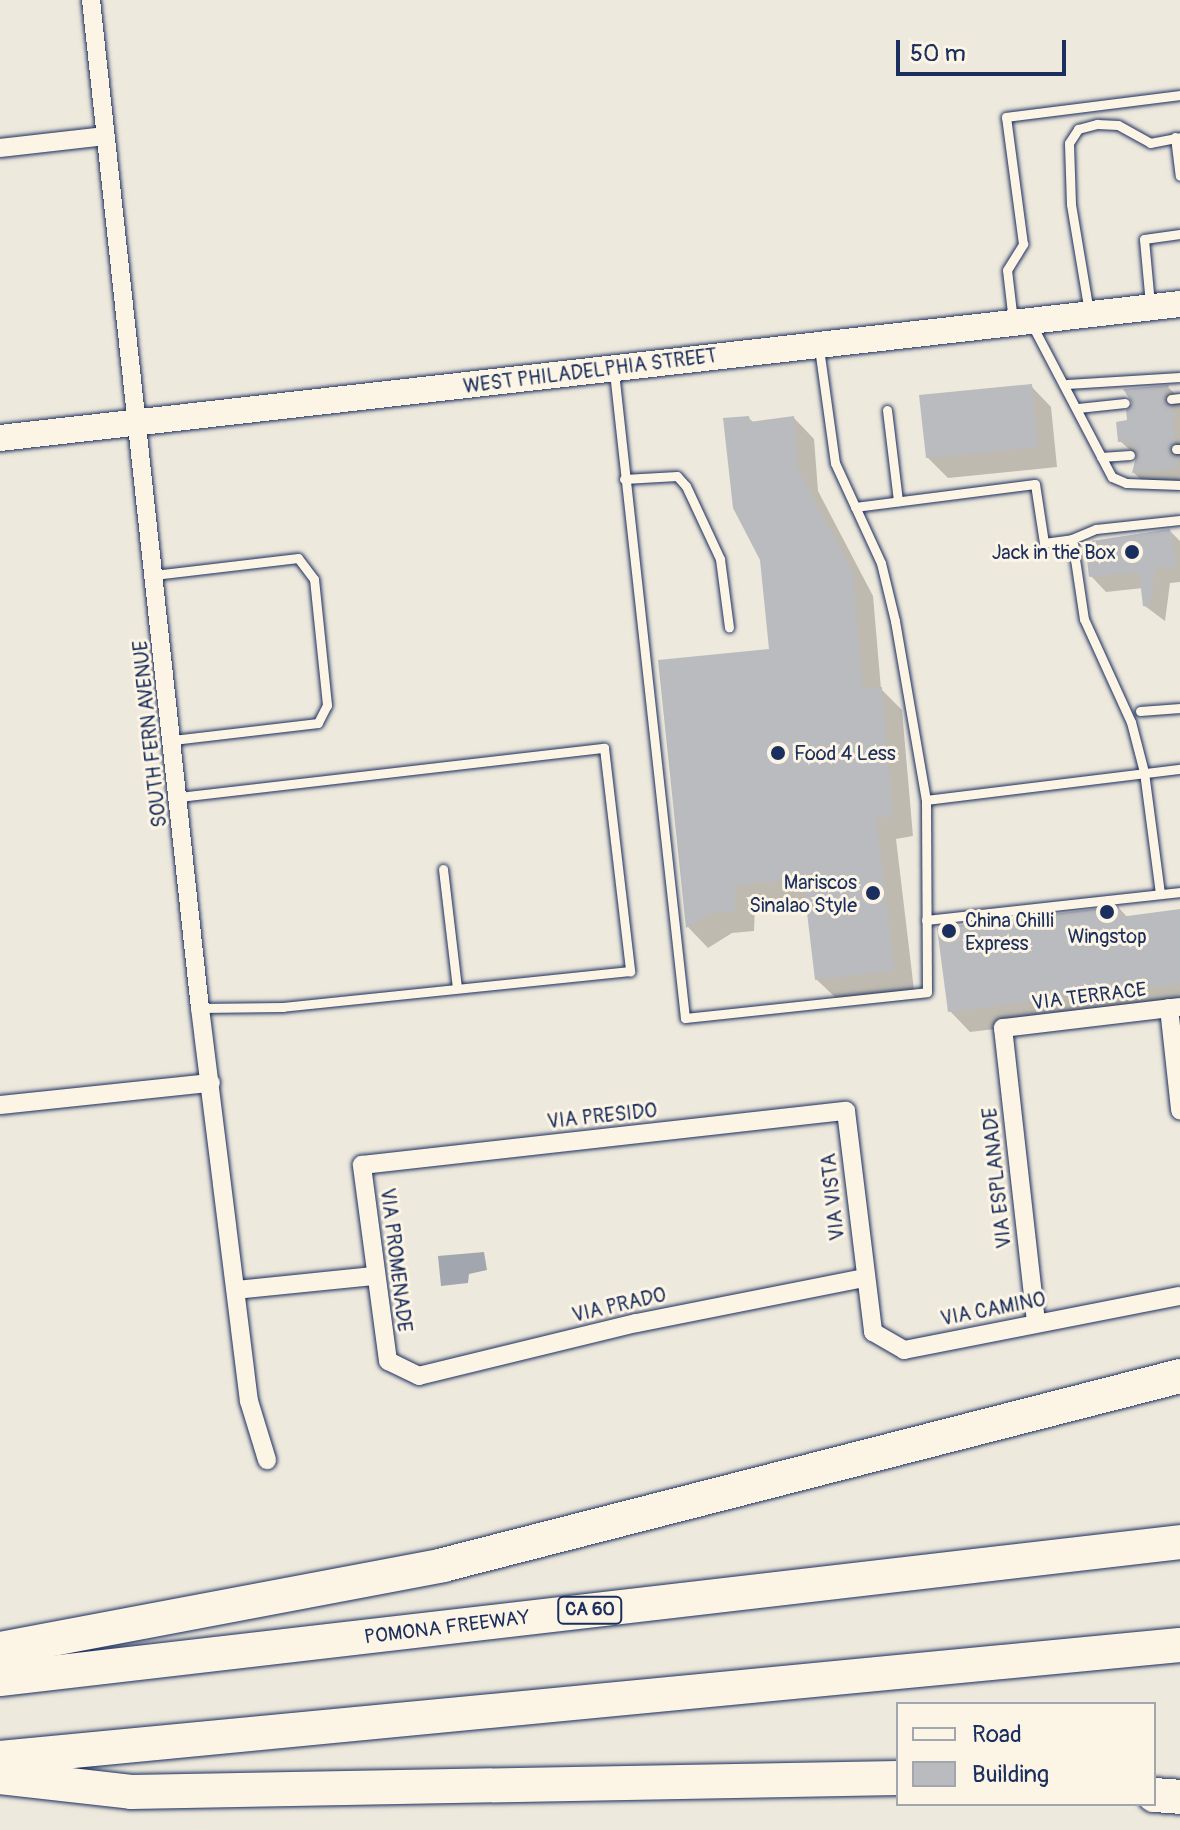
<!DOCTYPE html>
<html>
<head>
<meta charset="utf-8">
<style>
  body { margin:0 }
  #map { position:relative; width:1180px; height:1830px; overflow:hidden; background:#eee9dd; font-family:Pangolin,sans-serif }
  div>[style] { position:absolute }
  .water>* { inset:0; background:#a2a7af }
  .shadow>* { inset:0; background:#0003 }
  .building>* { inset:0; background:#babbbe }
  .roads { filter:drop-shadow(0 0 2px #1b2f5e) drop-shadow(0 0 2px #1b2f5e) }
  .service>* { height:9px; margin:-4.5px; padding:0 4.5px; transform-origin:4.5px; border-radius:4.5px; background:#fcf5e5 }
  .minor>* { height:18px; margin:-9px; padding:0 9px; transform-origin:9px; border-radius:9px; background:#fcf5e5 }
  .secondary>* { height:26px; margin:-13px; padding:0 13px; transform-origin:13px; border-radius:13px; background:#fcf5e5 }
  .motorway>* { height:34px; margin:-17px; padding:0 17px; transform-origin:17px; border-radius:17px; background:#fcf5e5 }
  .dots>* { width:22px; height:22px; translate:-50% -50%; box-sizing:border-box; border:4px solid #fcf5e5; border-radius:50% }
  span { translate:-50% -50%; white-space:nowrap; text-align:center; line-height:1.15; -webkit-text-stroke:6px #fcf5e5; paint-order:stroke }
  .shield-label span { padding:2px 6px; background:#fcf5e5; border:2px solid; border-radius:6px; -webkit-text-stroke-width:0 }
  .shield-label { font-size:18px; color:#1b2f5e; font-weight:700 }
  .street-label { font-size:20px; color:#1b2f5e }
  .poi-label { font-size:20px; color:#1b2f5e }
  .right { translate:-100% -50%; text-align:right }
  .left { translate:0 -50%; text-align:left }
  .legend { position:absolute; left:896px; top:1702px; width:260px; height:104px; box-sizing:border-box; background:#fcf5e5; border:2px solid #a2a6af; margin:0; padding:10px 14px; list-style:none; font-size:24px; color:#1b2f5e }
  .legend li { display:flex; align-items:center; gap:16px; height:40px }
  .legend b { width:40px; border:2px solid #a2a6af }
  .scale { position:absolute; left:896px; top:40px; width:170px; height:36px; box-sizing:border-box; border:4px solid #1b2f5e; border-top:0; padding-left:10px; font-size:24px; line-height:28px; white-space:nowrap; color:#1b2f5e; -webkit-text-stroke:6px #fcf5e5; paint-order:stroke }
</style>
</head>
<body>
<div id="map">
  <div class="water">
    <i style="clip-path:polygon(484px 1252px,487px 1270px,469px 1274px,468px 1283px,441px 1286px,438px 1256px)"></i>
  </div>
  <div class="shadow">
    <i style="clip-path:polygon(1031px 386px,1051px 407px,1057px 467px,948px 478px,927px 457px)"></i>
    <i style="clip-path:polygon(1168px 387px,1180px 399px,1180px 484px,1150px 488px,1134px 473px,1138px 457px,1120px 441px,1135px 403px,1127px 390px)"></i>
    <i style="clip-path:polygon(749px 418px,754px 423px,794px 418px,814px 439px,818px 491px,873px 596px,881px 689px,902px 710px,913px 836px,896px 839px,914px 990px,837px 999px,816px 979px,807px 900px,755px 905px,754px 931px,732px 933px,708px 948px,688px 927px,660px 661px,771px 650px)"></i>
    <i style="clip-path:polygon(1170px 531px,1180px 541px,1180px 582px,1170px 583px,1165px 621px,1145px 606px,1143px 588px,1106px 592px,1091px 576px)"></i>
    <i style="clip-path:polygon(1119px 908px,1128px 918px,1180px 912px,1180px 1007px,970px 1032px,950px 1011px)"></i>
  </div>
  <div class="building">
    <i style="clip-path:polygon(1032px 384px,1038px 447px,926px 458px,919px 395px)"></i>
    <i style="clip-path:polygon(1169px 385px,1164px 399px,1172px 406px,1175px 442px,1169px 450px,1177px 456px,1178px 468px,1132px 473px,1137px 452px,1129px 441px,1118px 442px,1116px 422px,1127px 420px,1126px 410px,1132px 403px,1123px 389px)"></i>
    <i style="clip-path:polygon(749px 416px,750px 422px,794px 416px,798px 469px,853px 573px,863px 689px,882px 687px,893px 816px,876px 819px,895px 970px,815px 980px,803px 879px,735px 885px,735px 911px,711px 913px,686px 928px,658px 660px,769px 649px,760px 560px,733px 508px,723px 418px)"></i>
    <i style="clip-path:polygon(1170px 529px,1177px 566px,1155px 568px,1150px 607px,1143px 606px,1139px 572px,1089px 577px,1085px 542px)"></i>
    <i style="clip-path:polygon(1119px 906px,1120px 917px,1180px 909px,1180px 984px,948px 1012px,937px 928px)"></i>
  </div>
  <div class="roads">
    <div class="service">
      <i style="left:1175px;top:137px;width:39px;rotate:83deg"></i>
      <i style="left:1150px;top:304px;width:65px;rotate:-95.3deg"></i>
      <i style="left:1144px;top:239px;width:36px;rotate:-8deg"></i>
      <i style="left:1089px;top:312px;width:109px;rotate:-99.5deg"></i>
      <i style="left:1071px;top:204px;width:61px;rotate:-91.9deg"></i>
      <i style="left:1069px;top:143px;width:17px;rotate:-57deg"></i>
      <i style="left:1078px;top:129px;width:20px;rotate:-15deg"></i>
      <i style="left:1097px;top:124px;width:21px;rotate:3deg"></i>
      <i style="left:1118px;top:125px;width:37px;rotate:29deg"></i>
      <i style="left:1150px;top:143px;width:31px;rotate:-11deg"></i>
      <i style="left:1013px;top:321px;width:51px;rotate:-96.7deg"></i>
      <i style="left:1007px;top:270px;width:31px;rotate:-58deg"></i>
      <i style="left:1023px;top:244px;width:128px;rotate:-97.6deg"></i>
      <i style="left:1006px;top:117px;width:175px;rotate:-7.2deg"></i>
      <i style="left:1031px;top:323px;width:174px;rotate:62.3deg"></i>
      <i style="left:1112px;top:477px;width:15px;rotate:23deg"></i>
      <i style="left:1126px;top:483px;width:54px;rotate:2.1deg"></i>
      <i style="left:819px;top:348px;width:116px;rotate:82.1deg"></i>
      <i style="left:835px;top:463px;width:110px;rotate:65.3deg"></i>
      <i style="left:881px;top:563px;width:60px;rotate:76.4deg"></i>
      <i style="left:895px;top:621px;width:182px;rotate:80.2deg"></i>
      <i style="left:614px;top:372px;width:650px;rotate:83.73deg"></i>
      <i style="left:685px;top:1018px;width:243px;rotate:-6.1deg"></i>
      <i style="left:927px;top:992px;width:192px;rotate:-90.3deg"></i>
      <i style="left:926px;top:800px;width:256px;rotate:-7deg"></i>
      <i style="left:1067px;top:384px;width:113px;rotate:-3.5deg"></i>
      <i style="left:1171px;top:399px;width:9px;rotate:-6deg"></i>
      <i style="left:1078px;top:408px;width:47px;rotate:-6.1deg"></i>
      <i style="left:887px;top:410px;width:92px;rotate:83.1deg"></i>
      <i style="left:1176px;top:449px;width:4px"></i>
      <i style="left:1101px;top:457px;width:29px;rotate:-4deg"></i>
      <i style="left:624px;top:479px;width:53px;rotate:-3.2deg"></i>
      <i style="left:677px;top:476px;width:13px;rotate:48deg"></i>
      <i style="left:686px;top:486px;width:81px;rotate:65deg"></i>
      <i style="left:720px;top:559px;width:69px;rotate:82.5deg"></i>
      <i style="left:855px;top:507px;width:181px;rotate:-7.3deg"></i>
      <i style="left:1035px;top:484px;width:60px;rotate:81.3deg"></i>
      <i style="left:1044px;top:543px;width:28px;rotate:-8deg"></i>
      <i style="left:1072px;top:539px;width:81px;rotate:81.5deg"></i>
      <i style="left:1084px;top:619px;width:113px;rotate:65.5deg"></i>
      <i style="left:1131px;top:722px;width:52px;rotate:75.4deg"></i>
      <i style="left:1144px;top:772px;width:123px;rotate:82.5deg"></i>
      <i style="left:1072px;top:539px;width:26px;rotate:-23deg"></i>
      <i style="left:1096px;top:529px;width:84px;rotate:-6.1deg"></i>
      <i style="left:154px;top:575px;width:145px;rotate:-6.7deg"></i>
      <i style="left:298px;top:558px;width:26px;rotate:53deg"></i>
      <i style="left:314px;top:579px;width:127px;rotate:84.1deg"></i>
      <i style="left:327px;top:705px;width:20px;rotate:117deg"></i>
      <i style="left:318px;top:723px;width:146px;rotate:173.3deg"></i>
      <i style="left:1140px;top:711px;width:40px;rotate:-4.3deg"></i>
      <i style="left:179px;top:797px;width:428px;rotate:-6.6deg"></i>
      <i style="left:604px;top:748px;width:225px;rotate:83.3deg"></i>
      <i style="left:630px;top:971px;width:349px;rotate:174.1deg"></i>
      <i style="left:283px;top:1007px;width:83px;rotate:179.3deg"></i>
      <i style="left:443px;top:869px;width:120px;rotate:83.3deg"></i>
      <i style="left:926px;top:920px;width:256px;rotate:-6.3deg"></i>
    </div>
    <div class="minor">
      <i style="left:91px;top:0;width:1014px;rotate:83.83deg"></i>
      <i style="left:200px;top:1008px;width:396px;rotate:82.9deg"></i>
      <i style="left:249px;top:1401px;width:62px;rotate:73deg"></i>
      <i style="left:0;top:148px;width:106px;rotate:-6.5deg"></i>
      <i style="left:1169px;top:1008px;width:103px;rotate:83.8deg"></i>
      <i style="left:0;top:1105px;width:212px;rotate:-6deg"></i>
      <i style="left:864px;top:1278px;width:232px;rotate:168.8deg"></i>
      <i style="left:636px;top:1323px;width:223px;rotate:166.3deg"></i>
      <i style="left:419px;top:1376px;width:34px;rotate:-154deg"></i>
      <i style="left:388px;top:1361px;width:198px;rotate:-97.6deg"></i>
      <i style="left:362px;top:1165px;width:487px;rotate:-6.4deg"></i>
      <i style="left:846px;top:1111px;width:223px;rotate:83deg"></i>
      <i style="left:873px;top:1332px;width:36px;rotate:30deg"></i>
      <i style="left:904px;top:1350px;width:281px;rotate:-11.1deg"></i>
      <i style="left:236px;top:1290px;width:139px;rotate:-5.8deg"></i>
      <i style="left:1036px;top:1322px;width:296px;rotate:-96.4deg"></i>
      <i style="left:1003px;top:1028px;width:178px;rotate:-6.8deg"></i>
    </div>
    <div class="secondary">
      <i style="left:0;top:438px;width:1188px;rotate:-6.48deg"></i>
    </div>
    <div class="motorway">
      <i style="left:0;top:1649px;width:451px;rotate:-10.7deg"></i>
      <i style="left:443px;top:1565px;width:761px;rotate:-14.38deg"></i>
      <i style="left:0;top:1679px;width:1188px;rotate:-6.62deg"></i>
      <i style="left:0;top:1758px;width:1185px;rotate:-5.47deg"></i>
      <i style="left:0;top:1777px;width:132px;rotate:6.5deg"></i>
      <i style="left:131px;top:1792px;width:767px;rotate:-1.05deg"></i>
      <i style="left:1154px;top:1795px;width:26px;rotate:4deg"></i>
    </div>
  </div>
  <div class="dots">
    <i style="left:1132px;top:552px;background:#1b2f5e"></i>
    <i style="left:778px;top:753px;background:#1b2f5e"></i>
    <i style="left:873px;top:893px;background:#1b2f5e"></i>
    <i style="left:1107px;top:912px;background:#1b2f5e"></i>
    <i style="left:949px;top:931px;background:#1b2f5e"></i>
  </div>
  <div class="shield-label">
    <span style="left:590px;top:1610px">CA 60</span>
  </div>
  <div class="street-label">
    <span style="left:590px;top:371px;rotate:-7deg">WEST PHILADELPHIA STREET</span>
    <span style="left:150px;top:734px;rotate:-96deg">SOUTH FERN AVENUE</span>
    <span style="left:1089px;top:996px;rotate:-7deg">VIA TERRACE</span>
    <span style="left:602px;top:1116px;rotate:-6deg">VIA PRESIDO</span>
    <span style="left:997px;top:1178px;rotate:-96deg">VIA ESPLANADE</span>
    <span style="left:833px;top:1197px;rotate:-96deg">VIA VISTA</span>
    <span style="left:396px;top:1260px;rotate:83deg">VIA PROMENADE</span>
    <span style="left:619px;top:1305px;rotate:-13deg">VIA PRADO</span>
    <span style="left:993px;top:1309px;rotate:-11deg">VIA CAMINO</span>
    <span style="left:447px;top:1627px;rotate:-7deg">POMONA FREEWAY</span>
  </div>
  <div class="poi-label">
    <span class="right" style="left:1116px;top:552px">Jack in the Box</span>
    <span class="left" style="left:794px;top:753px">Food 4 Less</span>
    <span class="right" style="left:857px;top:894px">Mariscos<br>Sinalao Style</span>
    <span class="left" style="left:965px;top:932px">China Chilli<br>Express</span>
    <span style="left:1107px;top:936px">Wingstop</span>
  </div>
  <ul class="legend">
  <li><b style="height:10px;background:#fcf5e5"></b>Road</li>
  <li><b style="height:22px;background:#babbbe"></b>Building</li>
  </ul>
  <div class="scale">50 m</div>
</div>
</body>
</html>
